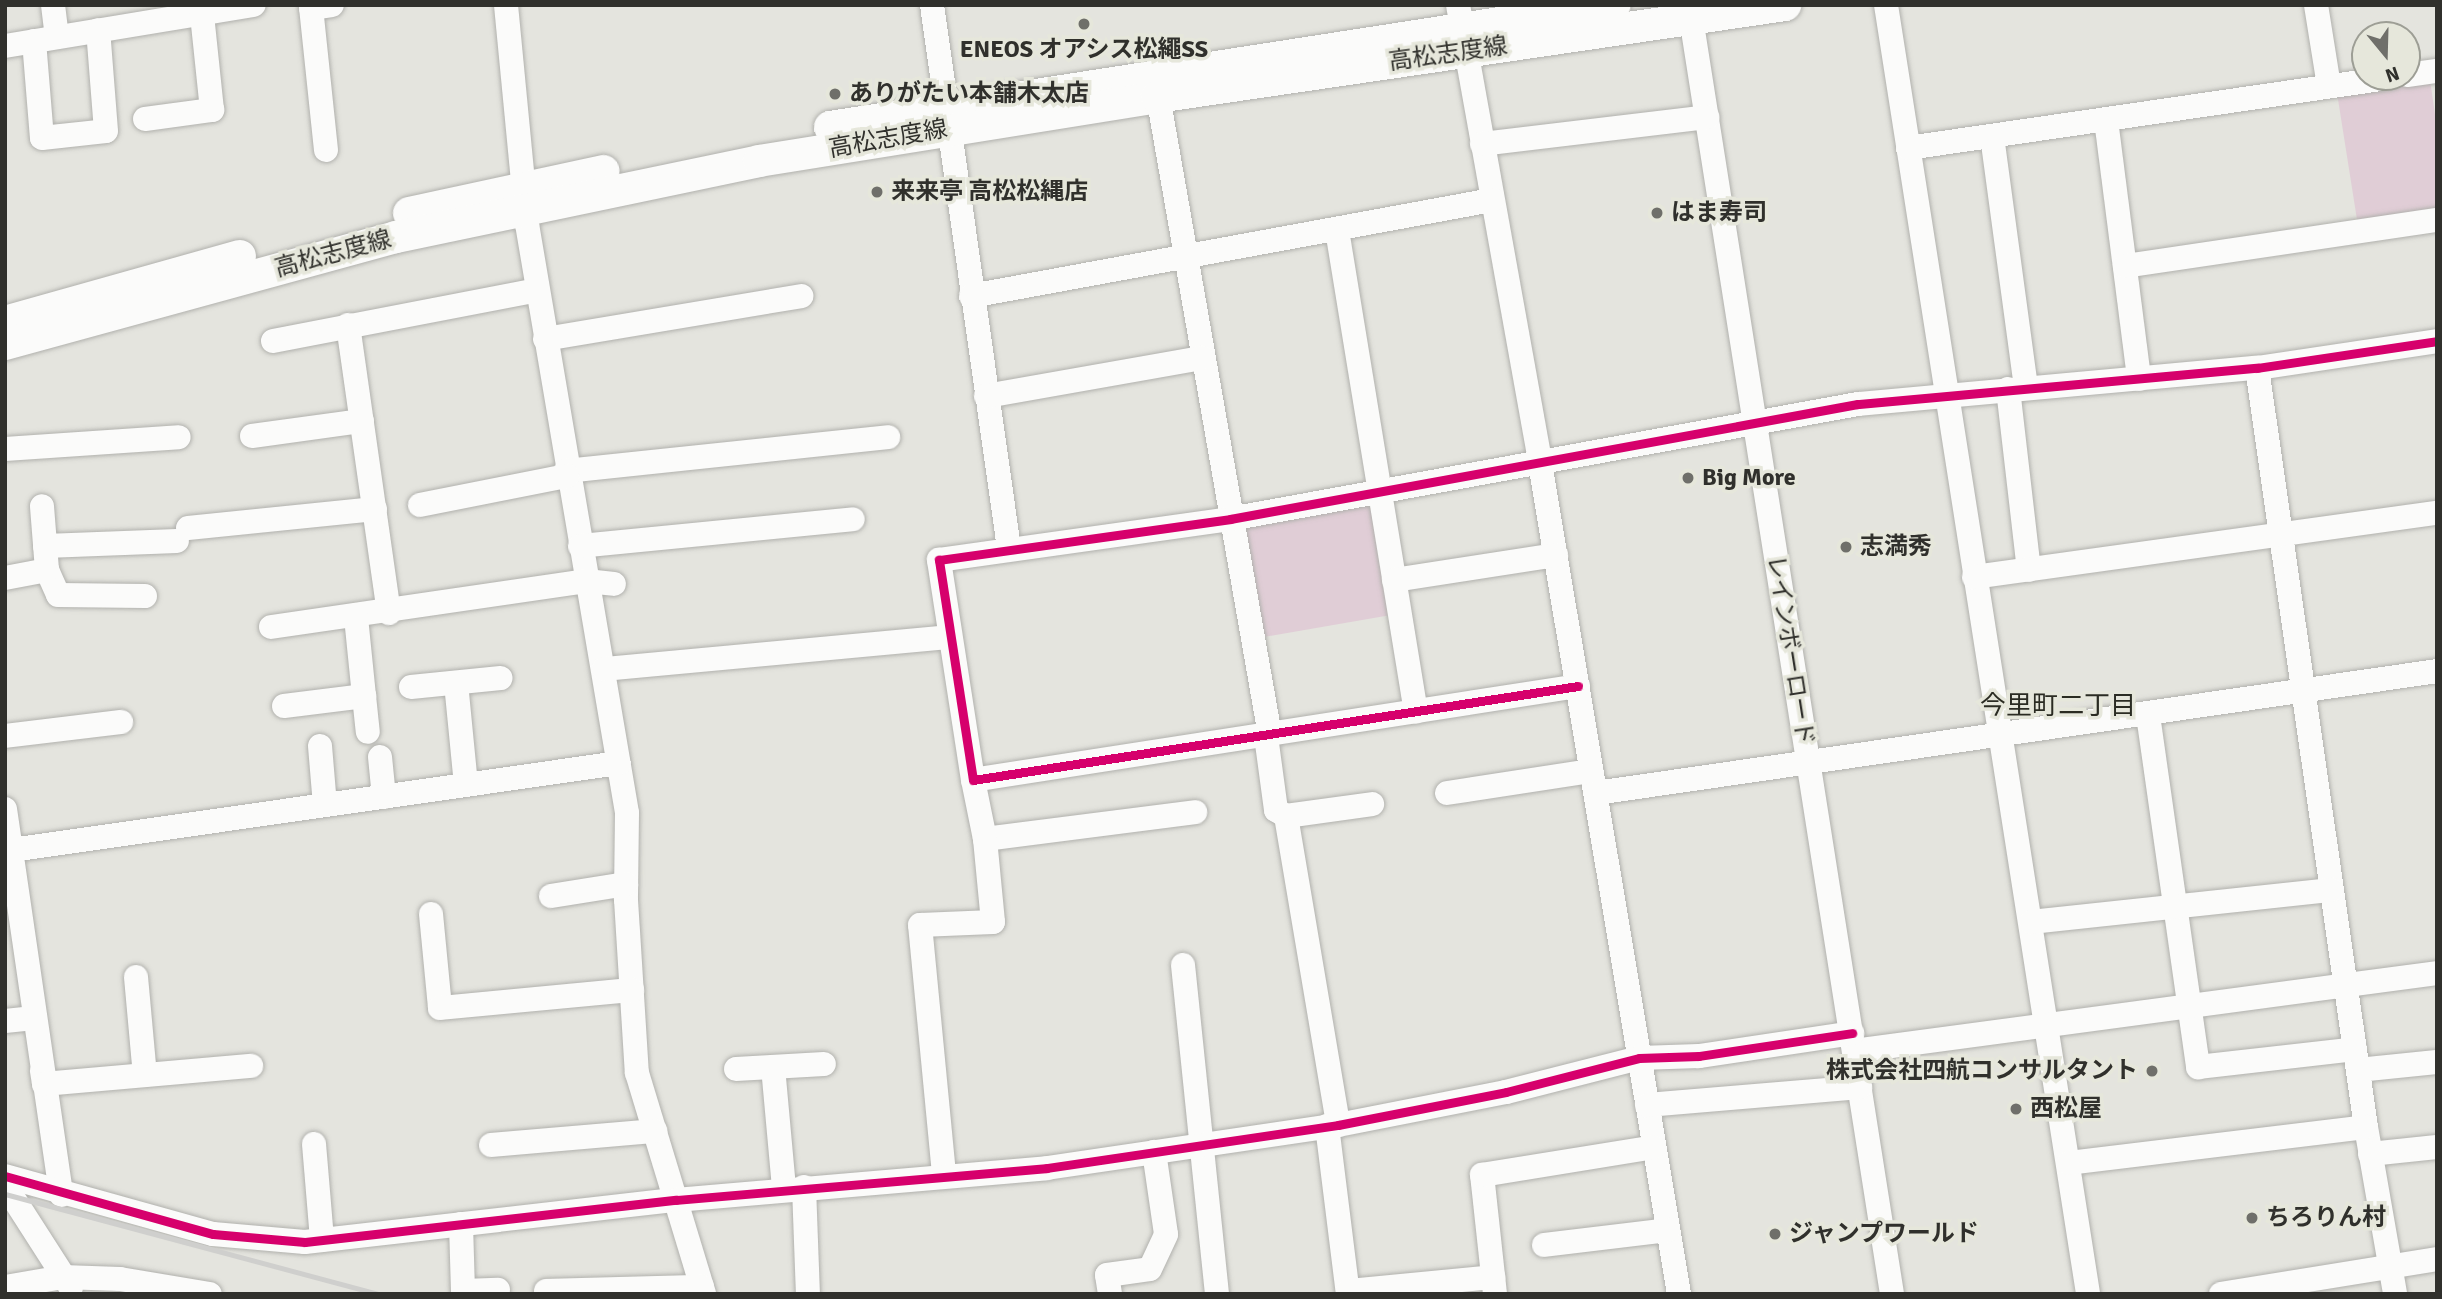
<!DOCTYPE html>
<html>
<head>
<meta charset="utf-8">
<style>
  body { margin:0 }
  #map { position:relative; width:2442px; height:1299px; overflow:hidden; background:#e4e4de; font-family:Signika,"Noto Sans JP",sans-serif }
  div>[style] { position:absolute }
  .green>* { inset:0; background:#e0cdd6 }
  .roads { filter:drop-shadow(0 0 2px #b1b1ad) drop-shadow(0 0 2px #b1b1ad) }
  .minor>* { height:24px; margin:-12px; padding:0 12px; transform-origin:12px; border-radius:12px; background:#fbfbfa }
  .major>* { height:32px; margin:-16px; padding:0 16px; transform-origin:16px; border-radius:16px; background:#fbfbfa }
  .rail>* { height:5px; margin:-2.5px; padding:0 2.5px; transform-origin:2.5px; border-radius:2.5px; background:#cfcfcd }
  .cycleway>* { height:9px; margin:-4.5px; padding:0 4.5px; transform-origin:4.5px; border-radius:4.5px; background:#d6006c }
  .dots>* { width:19px; height:19px; translate:-50% -50%; box-sizing:border-box; border:4px solid #e6e7db; border-radius:50% }
  span { translate:-50% -50%; white-space:nowrap; text-align:center; line-height:1.15; -webkit-text-stroke:7px #e6e7db; paint-order:stroke }
  .poi-label { font-size:24px; color:#30302c; font-weight:700 }
  .left { translate:0 -50%; text-align:left }
  .right { translate:-100% -50%; text-align:right }
  .street-label { font-size:24px; color:#30302c }
  .neighbourhood-label { font-size:26px; color:#2b2c23 }
  .frame { position:absolute; inset:0; border:7px solid #30302c; pointer-events:none }
  .north { position:absolute; left:2351px; top:21px; width:70px; height:70px; box-sizing:border-box; background:#e6e7db; border:2px solid #9d9e95; border-radius:50%; rotate:161deg; font-size:19px; font-weight:700; line-height:28px; text-align:center; color:#30302c }
  .north::after { content:''; display:block; margin:auto; width:24px; height:32px; background:#6f6f6a; clip-path:polygon(50% 0,100% 100%,50% 72%,0 100%) }
</style>
</head>
<body>
<div id="map">
  <div class="green">
    <i style="clip-path:polygon(2430px 80px,2437px 128px,2437px 216px,2358px 226px,2337px 93px)"></i>
    <i style="clip-path:polygon(1364px 503px,1373px 509px,1391px 615px,1264px 637px,1246px 530px,1251px 522px)"></i>
  </div>
  <div class="roads">
    <div class="minor">
      <i style="left:53px;top:5px;width:32px;rotate:83deg"></i>
      <i style="left:506px;top:5px;width:220px;rotate:84.5deg"></i>
      <i style="left:527px;top:224px;width:597px;rotate:80.36deg"></i>
      <i style="left:627px;top:813px;width:87px;rotate:90.7deg"></i>
      <i style="left:626px;top:900px;width:173px;rotate:86.4deg"></i>
      <i style="left:637px;top:1073px;width:231px;rotate:73.1deg"></i>
      <i style="left:932px;top:5px;width:548px;rotate:81.93deg"></i>
      <i style="left:1458px;top:5px;width:465px;rotate:79.8deg"></i>
      <i style="left:1540px;top:463px;width:843px;rotate:80.5deg"></i>
      <i style="left:1689px;top:5px;width:1305px;rotate:81.05deg"></i>
      <i style="left:1886px;top:5px;width:1305px;rotate:81.09deg"></i>
      <i style="left:2316px;top:5px;width:82px;rotate:80.9deg"></i>
      <i style="left:34px;top:41px;width:97px;rotate:85.3deg"></i>
      <i style="left:42px;top:138px;width:64px;rotate:-6.2deg"></i>
      <i style="left:106px;top:131px;width:101px;rotate:-94.5deg"></i>
      <i style="left:5px;top:46px;width:252px;rotate:-9.4deg"></i>
      <i style="left:2407px;top:75px;width:30px;rotate:-8deg"></i>
      <i style="left:1155px;top:79px;width:666px;rotate:80.06deg"></i>
      <i style="left:145px;top:119px;width:68px;rotate:-7.7deg"></i>
      <i style="left:212px;top:110px;width:106px;rotate:-96deg"></i>
      <i style="left:2106px;top:120px;width:261px;rotate:82.7deg"></i>
      <i style="left:1992px;top:136px;width:254px;rotate:82.3deg"></i>
      <i style="left:1482px;top:144px;width:227px;rotate:-6.8deg"></i>
      <i style="left:1908px;top:148px;width:489px;rotate:-8.3deg"></i>
      <i style="left:326px;top:150px;width:143px;rotate:-96deg"></i>
      <i style="left:311px;top:8px;width:21px;rotate:-8deg"></i>
      <i style="left:1337px;top:230px;width:488px;rotate:80.7deg"></i>
      <i style="left:2125px;top:266px;width:315px;rotate:-8.4deg"></i>
      <i style="left:971px;top:296px;width:530px;rotate:-10.44deg"></i>
      <i style="left:348px;top:325px;width:291px;rotate:81.9deg"></i>
      <i style="left:545px;top:339px;width:260px;rotate:-9.5deg"></i>
      <i style="left:273px;top:341px;width:269px;rotate:-10.9deg"></i>
      <i style="left:2257px;top:368px;width:767px;rotate:81.83deg"></i>
      <i style="left:2366px;top:1127px;width:169px;rotate:80.1deg"></i>
      <i style="left:2008px;top:389px;width:182px;rotate:83.4deg"></i>
      <i style="left:986px;top:396px;width:219px;rotate:-10deg"></i>
      <i style="left:252px;top:436px;width:111px;rotate:-7.8deg"></i>
      <i style="left:5px;top:449px;width:174px;rotate:-3.9deg"></i>
      <i style="left:566px;top:471px;width:324px;rotate:-6deg"></i>
      <i style="left:420px;top:505px;width:150px;rotate:-11.2deg"></i>
      <i style="left:188px;top:528px;width:188px;rotate:-5.8deg"></i>
      <i style="left:45px;top:546px;width:132px;rotate:-2.2deg"></i>
      <i style="left:580px;top:546px;width:274px;rotate:-5.6deg"></i>
      <i style="left:47px;top:570px;width:27px;rotate:66deg"></i>
      <i style="left:58px;top:595px;width:87px;rotate:0.7deg"></i>
      <i style="left:1974px;top:577px;width:467px;rotate:-7.9deg"></i>
      <i style="left:5px;top:578px;width:43px;rotate:-10.8deg"></i>
      <i style="left:47px;top:570px;width:64px;rotate:-94.5deg"></i>
      <i style="left:1394px;top:580px;width:164px;rotate:-8.8deg"></i>
      <i style="left:271px;top:627px;width:318px;rotate:-8.3deg"></i>
      <i style="left:586px;top:581px;width:28px;rotate:6deg"></i>
      <i style="left:604px;top:669px;width:347px;rotate:-5.3deg"></i>
      <i style="left:456px;top:683px;width:102px;rotate:84.4deg"></i>
      <i style="left:1578px;top:686px;width:612px;rotate:171.17deg"></i>
      <i style="left:973px;top:780px;width:223px;rotate:-98.8deg"></i>
      <i style="left:939px;top:560px;width:294px;rotate:-8deg"></i>
      <i style="left:1230px;top:519px;width:638px;rotate:-10.38deg"></i>
      <i style="left:1858px;top:404px;width:401px;rotate:-5.2deg"></i>
      <i style="left:2257px;top:368px;width:182px;rotate:-8.5deg"></i>
      <i style="left:411px;top:687px;width:90px;rotate:-5.7deg"></i>
      <i style="left:364px;top:696px;width:36px;rotate:84deg"></i>
      <i style="left:284px;top:706px;width:81px;rotate:-7.1deg"></i>
      <i style="left:364px;top:696px;width:79px;rotate:-95.8deg"></i>
      <i style="left:2148px;top:715px;width:356px;rotate:81.9deg"></i>
      <i style="left:2198px;top:1067px;width:158px;rotate:-6.5deg"></i>
      <i style="left:5px;top:736px;width:117px;rotate:-6.9deg"></i>
      <i style="left:1266px;top:736px;width:75px;rotate:82.3deg"></i>
      <i style="left:1276px;top:810px;width:12px;rotate:31deg"></i>
      <i style="left:1286px;top:816px;width:87px;rotate:-7.9deg"></i>
      <i style="left:320px;top:746px;width:59px;rotate:85.2deg"></i>
      <i style="left:380px;top:757px;width:40px;rotate:84.3deg"></i>
      <i style="left:1447px;top:793px;width:146px;rotate:-8.7deg"></i>
      <i style="left:1596px;top:793px;width:850px;rotate:-8.25deg"></i>
      <i style="left:5px;top:809px;width:390px;rotate:81.7deg"></i>
      <i style="left:1286px;top:816px;width:313px;rotate:80.4deg"></i>
      <i style="left:985px;top:839px;width:212px;rotate:-7.3deg"></i>
      <i style="left:5px;top:851px;width:620px;rotate:-8.16deg"></i>
      <i style="left:551px;top:896px;width:76px;rotate:-9.1deg"></i>
      <i style="left:431px;top:914px;width:94px;rotate:84.5deg"></i>
      <i style="left:440px;top:1008px;width:193px;rotate:-5.4deg"></i>
      <i style="left:2031px;top:922px;width:302px;rotate:-6.1deg"></i>
      <i style="left:1183px;top:965px;width:331px;rotate:84.1deg"></i>
      <i style="left:136px;top:977px;width:98px;rotate:84.8deg"></i>
      <i style="left:5px;top:1021px;width:29px;rotate:-6deg"></i>
      <i style="left:1854px;top:1051px;width:588px;rotate:-7.62deg"></i>
      <i style="left:773px;top:1067px;width:122px;rotate:84.8deg"></i>
      <i style="left:736px;top:1069px;width:88px;rotate:-3.3deg"></i>
      <i style="left:2358px;top:1070px;width:79px;rotate:-5.8deg"></i>
      <i style="left:42px;top:1071px;width:13px;rotate:81deg"></i>
      <i style="left:44px;top:1084px;width:208px;rotate:-5deg"></i>
      <i style="left:1647px;top:1105px;width:214px;rotate:-4.8deg"></i>
      <i style="left:1327px;top:1126px;width:169px;rotate:82.9deg"></i>
      <i style="left:314px;top:1144px;width:96px;rotate:85.2deg"></i>
      <i style="left:491px;top:1145px;width:165px;rotate:-4.9deg"></i>
      <i style="left:2370px;top:1154px;width:67px;rotate:-6deg"></i>
      <i style="left:2069px;top:1163px;width:299px;rotate:-6.9deg"></i>
      <i style="left:944px;top:1174px;width:250px;rotate:-95.5deg"></i>
      <i style="left:920px;top:925px;width:73px;rotate:-2.4deg"></i>
      <i style="left:993px;top:922px;width:83px;rotate:-95.5deg"></i>
      <i style="left:985px;top:839px;width:60px;rotate:-101.5deg"></i>
      <i style="left:5px;top:1176px;width:216px;rotate:15.6deg"></i>
      <i style="left:213px;top:1234px;width:92px;rotate:5deg"></i>
      <i style="left:305px;top:1242px;width:373px;rotate:-6.5deg"></i>
      <i style="left:676px;top:1200px;width:372px;rotate:-4.9deg"></i>
      <i style="left:1047px;top:1168px;width:294px;rotate:-8.4deg"></i>
      <i style="left:1338px;top:1125px;width:171px;rotate:-11.1deg"></i>
      <i style="left:1506px;top:1092px;width:137px;rotate:-14.3deg"></i>
      <i style="left:1639px;top:1058px;width:60px;rotate:-1.9deg"></i>
      <i style="left:1699px;top:1056px;width:155px;rotate:-8.5deg"></i>
      <i style="left:5px;top:1185px;width:122px;rotate:57.3deg"></i>
      <i style="left:804px;top:1187px;width:107px;rotate:87.9deg"></i>
      <i style="left:461px;top:1224px;width:67px;rotate:88.3deg"></i>
      <i style="left:463px;top:1291px;width:35px;rotate:-2deg"></i>
      <i style="left:1544px;top:1245px;width:125px;rotate:-6.9deg"></i>
      <i style="left:5px;top:1287px;width:59px;rotate:-9.8deg"></i>
      <i style="left:63px;top:1277px;width:57px;rotate:2deg"></i>
      <i style="left:120px;top:1279px;width:91px;rotate:9.5deg"></i>
      <i style="left:546px;top:1291px;width:156px;rotate:-1.5deg"></i>
      <i style="left:1348px;top:1291px;width:146px;rotate:-5.5deg"></i>
      <i style="left:1110px;top:1294px;width:19px;rotate:-99deg"></i>
      <i style="left:1107px;top:1275px;width:43px;rotate:-7.9deg"></i>
      <i style="left:1150px;top:1269px;width:38px;rotate:-65deg"></i>
      <i style="left:1166px;top:1234px;width:83px;rotate:-98.3deg"></i>
      <i style="left:1495px;top:1294px;width:120px;rotate:-96.2deg"></i>
      <i style="left:1482px;top:1175px;width:174px;rotate:-9.2deg"></i>
      <i style="left:2221px;top:1294px;width:219px;rotate:-9.2deg"></i>
    </div>
    <div class="major">
      <i style="left:830px;top:127px;width:794px;rotate:-8.83deg"></i>
      <i style="left:409px;top:213px;width:199px;rotate:-12.2deg"></i>
      <i style="left:5px;top:322px;width:244px;rotate:-15.7deg"></i>
      <i style="left:5px;top:344px;width:405px;rotate:-15.3deg"></i>
      <i style="left:396px;top:237px;width:371px;rotate:-11.8deg"></i>
      <i style="left:759px;top:161px;width:403px;rotate:-9.1deg"></i>
      <i style="left:1157px;top:97px;width:635px;rotate:-8.33deg"></i>
    </div>
  </div>
  <div class="rail">
    <i style="left:5px;top:1194px;width:386px;rotate:15deg"></i>
  </div>
  <div class="cycleway">
    <i style="left:1578px;top:686px;width:612px;rotate:171.17deg"></i>
    <i style="left:973px;top:780px;width:223px;rotate:-98.8deg"></i>
    <i style="left:939px;top:560px;width:294px;rotate:-8deg"></i>
    <i style="left:1230px;top:519px;width:638px;rotate:-10.38deg"></i>
    <i style="left:1858px;top:404px;width:401px;rotate:-5.2deg"></i>
    <i style="left:2257px;top:368px;width:182px;rotate:-8.5deg"></i>
    <i style="left:5px;top:1176px;width:216px;rotate:15.6deg"></i>
    <i style="left:213px;top:1234px;width:92px;rotate:5deg"></i>
    <i style="left:305px;top:1242px;width:373px;rotate:-6.5deg"></i>
    <i style="left:676px;top:1200px;width:372px;rotate:-4.9deg"></i>
    <i style="left:1047px;top:1168px;width:294px;rotate:-8.4deg"></i>
    <i style="left:1338px;top:1125px;width:171px;rotate:-11.1deg"></i>
    <i style="left:1506px;top:1092px;width:137px;rotate:-14.3deg"></i>
    <i style="left:1639px;top:1058px;width:60px;rotate:-1.9deg"></i>
    <i style="left:1699px;top:1056px;width:155px;rotate:-8.5deg"></i>
  </div>
  <div class="dots">
    <i style="left:1084px;top:24px;background:#6f6f6a"></i>
    <i style="left:835px;top:94px;background:#6f6f6a"></i>
    <i style="left:877px;top:192px;background:#6f6f6a"></i>
    <i style="left:1657px;top:213px;background:#6f6f6a"></i>
    <i style="left:1688px;top:478px;background:#6f6f6a"></i>
    <i style="left:1846px;top:547px;background:#6f6f6a"></i>
    <i style="left:2152px;top:1071px;background:#6f6f6a"></i>
    <i style="left:2016px;top:1109px;background:#6f6f6a"></i>
    <i style="left:2252px;top:1218px;background:#6f6f6a"></i>
    <i style="left:1775px;top:1234px;background:#6f6f6a"></i>
  </div>
  <div class="poi-label">
    <span style="left:1084px;top:50px">ENEOS オアシス松繩SS</span>
    <span class="left" style="left:849px;top:94px">ありがたい本舗木太店</span>
    <span class="left" style="left:891px;top:192px">来来亭 高松松縄店</span>
    <span class="left" style="left:1671px;top:213px">はま寿司</span>
    <span class="left" style="left:1702px;top:478px">Big More</span>
    <span class="left" style="left:1860px;top:547px">志満秀</span>
    <span class="right" style="left:2138px;top:1071px">株式会社四航コンサルタント</span>
    <span class="left" style="left:2030px;top:1109px">西松屋</span>
    <span class="left" style="left:2266px;top:1218px">ちろりん村</span>
    <span class="left" style="left:1789px;top:1234px">ジャンプワールド</span>
  </div>
  <div class="street-label">
    <span style="left:1448px;top:54px;rotate:-8deg">高松志度線</span>
    <span style="left:888px;top:139px;rotate:-10deg">高松志度線</span>
    <span style="left:333px;top:254px;rotate:-15deg">高松志度線</span>
    <span style="left:1790px;top:650px;rotate:81deg">レインボーロード</span>
  </div>
  <div class="neighbourhood-label">
    <span style="left:2058px;top:707px">今里町二丁目</span>
  </div>
  <div class="frame"></div>
  <div class="north">N</div>
</div>
</body>
</html>
